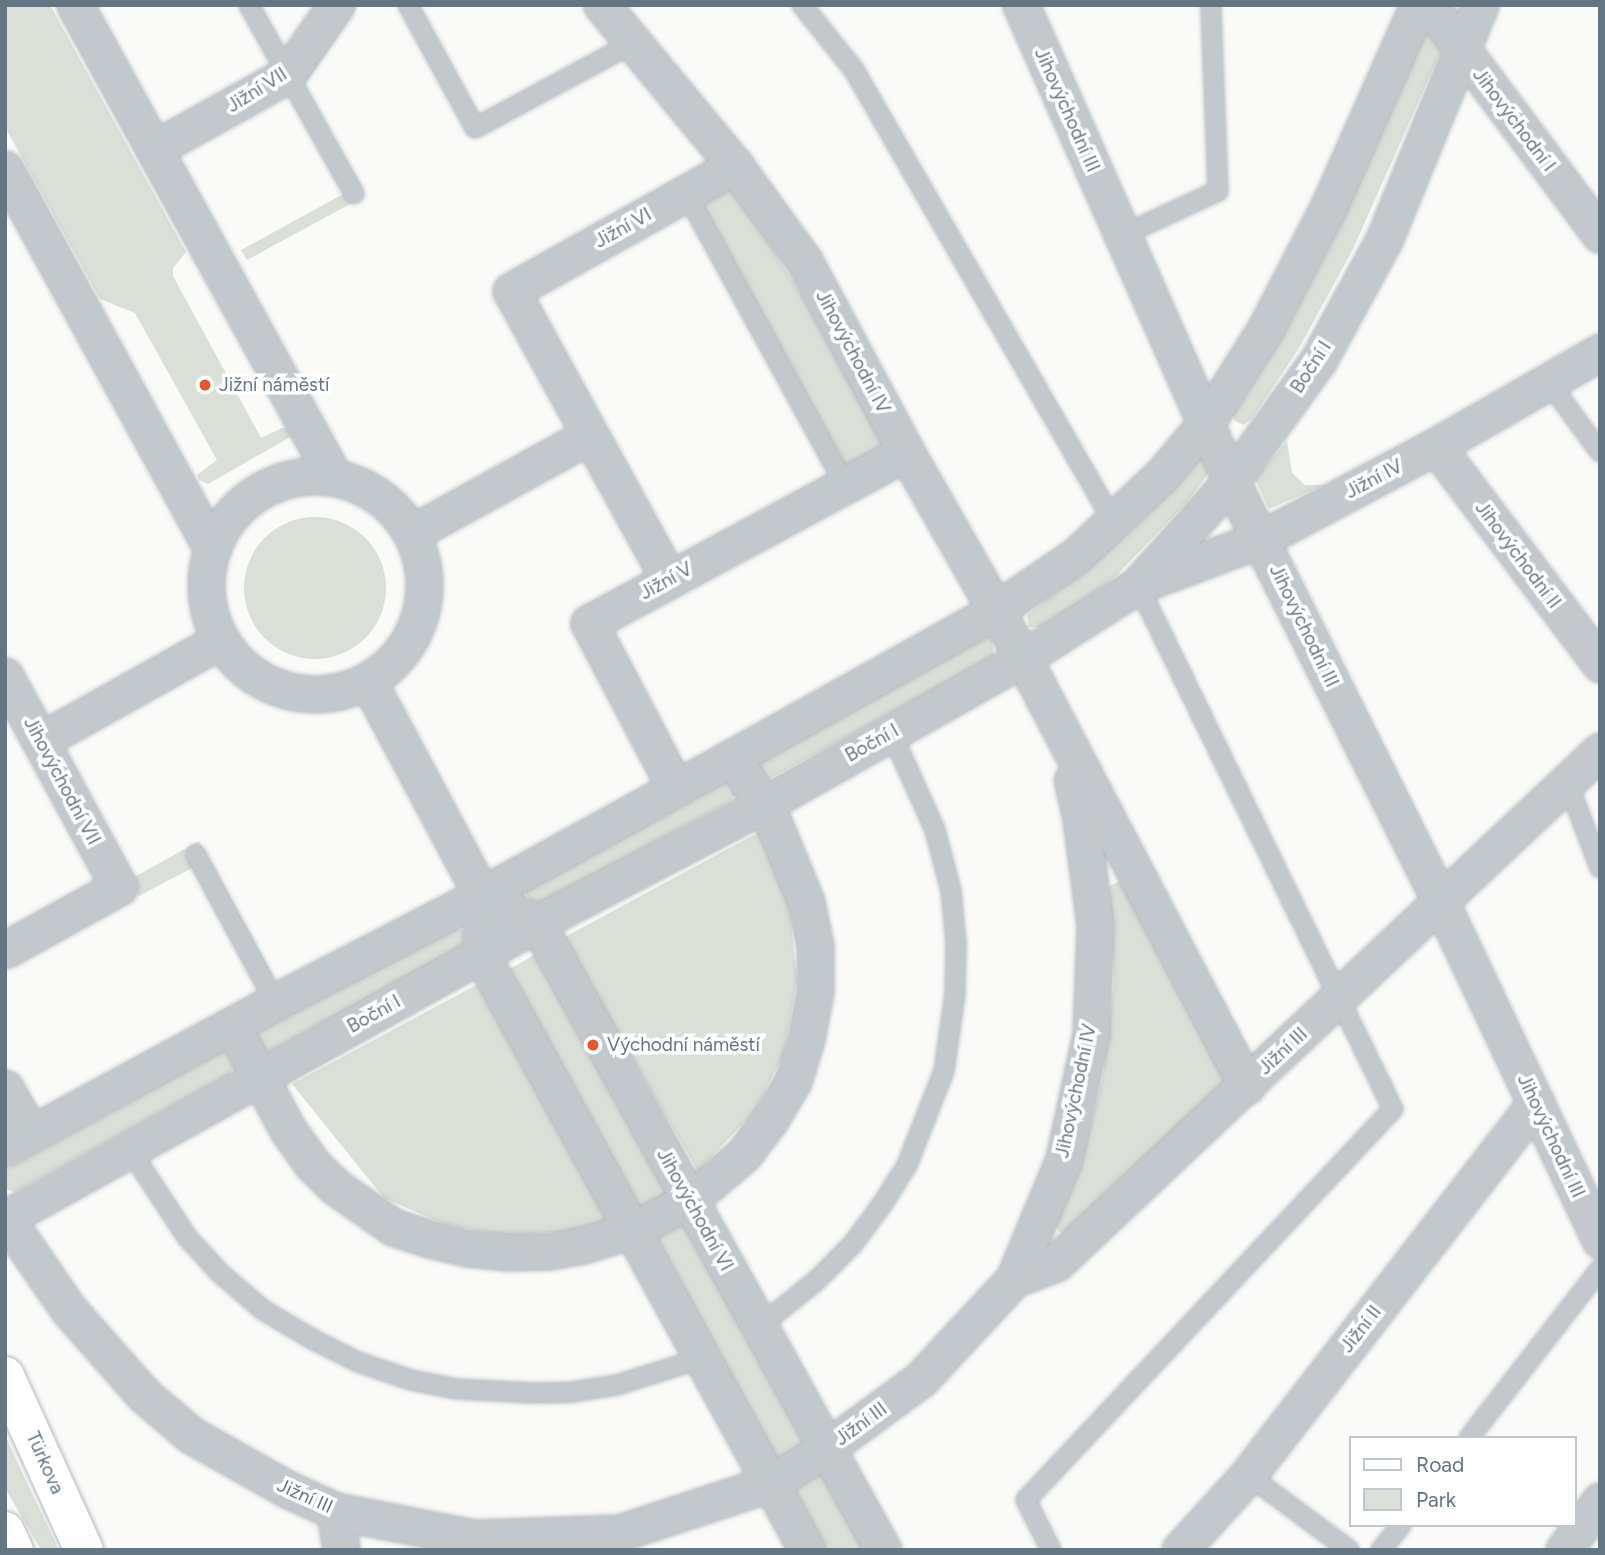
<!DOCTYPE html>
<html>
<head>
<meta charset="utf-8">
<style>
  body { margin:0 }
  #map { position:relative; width:1605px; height:1555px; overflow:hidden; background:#fafaf8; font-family:Figtree,sans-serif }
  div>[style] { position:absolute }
  .green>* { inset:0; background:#dadfd7 }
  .round { border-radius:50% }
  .roads { filter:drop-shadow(0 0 2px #b3babf) drop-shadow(0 0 2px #b3babf) }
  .lane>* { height:18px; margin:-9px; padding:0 9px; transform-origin:9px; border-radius:9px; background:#c3c8cc }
  .street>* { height:35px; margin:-17.5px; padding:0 17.5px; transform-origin:17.5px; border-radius:17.5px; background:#c3c8cc }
  .street>.ring { margin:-17.5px; padding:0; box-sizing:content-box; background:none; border:35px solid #c3c8cc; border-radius:50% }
  .secondary>* { height:38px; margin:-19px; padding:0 19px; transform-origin:19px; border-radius:19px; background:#fff }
  .dots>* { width:19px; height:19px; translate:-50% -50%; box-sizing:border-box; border:4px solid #fff; border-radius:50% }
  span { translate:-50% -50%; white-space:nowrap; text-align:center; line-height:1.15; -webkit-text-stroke:7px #fff; paint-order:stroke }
  .street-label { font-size:19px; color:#657683 }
  .poi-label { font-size:19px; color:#657683 }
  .left { translate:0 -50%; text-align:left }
  .frame { position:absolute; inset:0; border:7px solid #657683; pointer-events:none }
  .legend { position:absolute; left:1349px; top:1436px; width:228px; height:91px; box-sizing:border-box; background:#fff; border:2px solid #c1c8cd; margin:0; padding:9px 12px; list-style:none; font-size:21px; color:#657683 }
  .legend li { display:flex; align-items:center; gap:14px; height:35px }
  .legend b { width:35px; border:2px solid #c1c8cd }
</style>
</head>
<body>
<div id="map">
  <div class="green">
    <i style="clip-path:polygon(5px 5px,50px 5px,186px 252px,173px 268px,173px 276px,261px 438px,282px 428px,287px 428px,292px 436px,208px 484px,199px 480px,197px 475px,217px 460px,135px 313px,100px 299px,5px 127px)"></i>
    <i style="clip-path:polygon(350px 5px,358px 5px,303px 86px,363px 197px,247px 260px,241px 250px,345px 193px,290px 94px,187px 151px,185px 147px,299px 81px)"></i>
    <i style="clip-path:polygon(1427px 33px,1436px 34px,1444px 44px,1353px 249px,1299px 348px,1252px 419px,1243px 425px,1235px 421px,1231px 409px,1278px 340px,1327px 250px,1422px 35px)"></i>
    <i style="clip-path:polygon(733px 187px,803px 297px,886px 443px,844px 468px,699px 200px)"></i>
    <i style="clip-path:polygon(1287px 441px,1292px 473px,1305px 485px,1324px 485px,1269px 509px,1255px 479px)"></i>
    <i style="clip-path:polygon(1201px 452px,1211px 470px,1187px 502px,1116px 576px,1046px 628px,1029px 627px,1027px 615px,1095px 562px)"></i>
    <i class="round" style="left:244px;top:517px;width:142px;height:142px"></i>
    <i style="clip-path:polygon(985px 636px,992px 640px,994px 657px,767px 780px,753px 766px,761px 757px)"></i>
    <i style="clip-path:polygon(721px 778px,732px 781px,739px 790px,730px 801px,540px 904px,531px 901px,526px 893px,527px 887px)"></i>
    <i style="clip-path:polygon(761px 831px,789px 904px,797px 981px,784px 1053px,755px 1111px,698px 1171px,563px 938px)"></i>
    <i style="clip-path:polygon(199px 841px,273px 976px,256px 985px,192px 868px,139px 896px,131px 879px)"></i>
    <i style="clip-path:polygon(1124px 880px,1234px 1085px,1068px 1235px,1059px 1232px,1053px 1221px,1083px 1155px,1103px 1076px,1114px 984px,1109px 886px)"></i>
    <i style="clip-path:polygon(449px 925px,464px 931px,463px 947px,270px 1051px,257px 1048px,256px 1032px)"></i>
    <i style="clip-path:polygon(543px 950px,669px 1195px,638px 1211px,501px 974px)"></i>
    <i style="clip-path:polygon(480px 983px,607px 1221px,570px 1231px,504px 1235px,444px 1224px,384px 1198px,292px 1084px)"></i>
    <i style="clip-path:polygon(222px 1051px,230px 1056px,235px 1066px,228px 1075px,14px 1192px,6px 1189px,5px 1170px)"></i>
    <i style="clip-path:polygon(691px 1219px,813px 1437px,780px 1466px,649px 1243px)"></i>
    <i style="clip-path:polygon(5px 1435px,20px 1468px,59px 1550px,41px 1550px,5px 1488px)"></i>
    <i style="clip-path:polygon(832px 1473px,874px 1550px,819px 1550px,788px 1493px,817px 1475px)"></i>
  </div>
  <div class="roads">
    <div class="lane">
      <i style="left:249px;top:5px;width:216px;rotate:60.9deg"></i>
      <i style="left:408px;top:5px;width:140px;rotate:61.4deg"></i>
      <i style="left:475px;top:128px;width:182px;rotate:-28.3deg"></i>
      <i style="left:802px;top:5px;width:83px;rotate:51.3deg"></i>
      <i style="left:854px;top:70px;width:520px;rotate:60.13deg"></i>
      <i style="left:686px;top:193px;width:332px;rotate:61.4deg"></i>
      <i style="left:1123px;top:235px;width:105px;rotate:-24.9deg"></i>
      <i style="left:1218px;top:191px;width:186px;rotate:-92.2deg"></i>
      <i style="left:1548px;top:381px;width:88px;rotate:53.8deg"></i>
      <i style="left:1567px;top:781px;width:93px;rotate:69.2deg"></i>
      <i style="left:196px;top:855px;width:167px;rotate:61.7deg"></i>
      <i style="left:130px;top:1150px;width:104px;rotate:56.8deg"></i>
      <i style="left:187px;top:1237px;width:49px;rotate:47.5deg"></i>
      <i style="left:220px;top:1273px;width:57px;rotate:40.7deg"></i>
      <i style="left:263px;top:1310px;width:59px;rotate:30.5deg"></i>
      <i style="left:314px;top:1340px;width:49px;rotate:26.6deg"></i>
      <i style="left:358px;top:1362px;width:56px;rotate:18.8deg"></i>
      <i style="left:411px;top:1380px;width:47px;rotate:11.1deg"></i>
      <i style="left:457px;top:1389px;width:76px;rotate:3deg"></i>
      <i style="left:533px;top:1393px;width:39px;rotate:-1deg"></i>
      <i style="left:572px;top:1392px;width:46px;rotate:-8.8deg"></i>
      <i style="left:617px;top:1385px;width:89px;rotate:-17.6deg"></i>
      <i style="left:760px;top:1326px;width:72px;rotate:-38.8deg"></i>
      <i style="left:816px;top:1281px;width:52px;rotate:-45deg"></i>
      <i style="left:853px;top:1244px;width:51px;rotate:-53.8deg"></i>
      <i style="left:883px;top:1203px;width:45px;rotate:-57.7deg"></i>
      <i style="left:907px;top:1165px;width:101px;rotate:-68.5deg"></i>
      <i style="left:944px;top:1071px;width:78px;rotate:-81.9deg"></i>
      <i style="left:955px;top:994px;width:51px;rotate:-88.9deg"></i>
      <i style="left:956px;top:943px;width:52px;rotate:-95.5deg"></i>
      <i style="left:951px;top:891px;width:63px;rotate:-104.7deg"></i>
      <i style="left:935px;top:830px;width:107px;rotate:-114.2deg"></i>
      <i style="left:1469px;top:1438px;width:214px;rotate:-52.2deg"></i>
      <i style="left:1248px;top:1475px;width:126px;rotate:36.6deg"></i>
      <i style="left:1051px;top:1550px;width:56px;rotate:-116.6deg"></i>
      <i style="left:1026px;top:1500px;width:536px;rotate:-46.81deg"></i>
      <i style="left:1393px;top:1109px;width:583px;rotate:-115.95deg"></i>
      <i style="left:1381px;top:1550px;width:32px;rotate:-51deg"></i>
    </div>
    <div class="street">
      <i style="left:75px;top:5px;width:538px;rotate:61.25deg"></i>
      <i style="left:602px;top:5px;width:209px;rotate:50.4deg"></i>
      <i style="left:735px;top:166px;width:117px;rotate:54deg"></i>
      <i style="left:804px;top:261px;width:217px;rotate:61.9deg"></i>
      <i style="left:906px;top:452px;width:237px;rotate:60.4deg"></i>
      <i style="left:1023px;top:658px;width:483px;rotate:62.4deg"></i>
      <i style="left:1021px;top:5px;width:520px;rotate:66.19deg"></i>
      <i style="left:1231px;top:481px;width:469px;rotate:63.5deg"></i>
      <i style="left:1440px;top:901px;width:375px;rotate:64.7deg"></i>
      <i style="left:1429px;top:5px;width:286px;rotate:53.3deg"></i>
      <i style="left:154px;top:149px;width:152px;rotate:-29.1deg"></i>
      <i style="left:287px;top:75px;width:85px;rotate:-55deg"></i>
      <i style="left:5px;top:169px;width:433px;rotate:61.4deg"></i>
      <i style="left:1436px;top:446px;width:273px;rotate:53deg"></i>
      <i class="ring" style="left:206px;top:476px;width:183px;height:183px"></i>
      <i style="left:412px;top:533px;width:203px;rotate:-28.8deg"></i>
      <i style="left:669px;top:579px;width:328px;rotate:-118.7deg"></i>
      <i style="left:511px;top:291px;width:257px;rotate:-29.2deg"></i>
      <i style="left:1141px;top:584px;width:128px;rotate:-20.6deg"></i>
      <i style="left:1261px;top:539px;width:198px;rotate:-28deg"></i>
      <i style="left:1436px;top:446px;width:189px;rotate:-29.8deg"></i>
      <i style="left:5px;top:676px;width:240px;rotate:61.6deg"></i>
      <i style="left:119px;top:887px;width:130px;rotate:151.1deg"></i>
      <i style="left:368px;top:681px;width:242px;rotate:62deg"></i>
      <i style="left:482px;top:895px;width:59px;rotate:91deg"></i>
      <i style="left:481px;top:954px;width:679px;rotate:61.32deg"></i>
      <i style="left:40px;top:741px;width:207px;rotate:-29.2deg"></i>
      <i style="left:675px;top:787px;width:185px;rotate:-117.7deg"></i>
      <i style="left:589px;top:623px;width:360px;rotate:-28.3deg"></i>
      <i style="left:482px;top:895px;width:62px;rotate:27deg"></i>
      <i style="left:537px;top:923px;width:716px;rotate:61.11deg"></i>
      <i style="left:233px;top:1027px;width:117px;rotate:61.9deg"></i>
      <i style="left:288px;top:1130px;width:43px;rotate:54.5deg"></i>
      <i style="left:313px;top:1165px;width:33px;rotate:44deg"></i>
      <i style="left:337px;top:1188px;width:68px;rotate:34.9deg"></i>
      <i style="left:393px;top:1227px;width:38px;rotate:18deg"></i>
      <i style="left:429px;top:1239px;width:40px;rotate:13deg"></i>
      <i style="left:468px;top:1248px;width:41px;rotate:5.6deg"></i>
      <i style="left:509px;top:1252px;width:40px;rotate:-1.4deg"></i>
      <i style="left:549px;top:1251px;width:35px;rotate:-10deg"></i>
      <i style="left:583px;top:1245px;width:51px;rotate:-17deg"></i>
      <i style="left:632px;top:1230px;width:65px;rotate:-27.3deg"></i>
      <i style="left:690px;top:1200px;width:71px;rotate:-40.4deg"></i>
      <i style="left:744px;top:1154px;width:45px;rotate:-53.1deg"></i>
      <i style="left:771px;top:1118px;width:43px;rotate:-59.3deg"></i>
      <i style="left:793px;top:1081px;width:44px;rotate:-72.8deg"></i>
      <i style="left:806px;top:1039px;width:49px;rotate:-79.4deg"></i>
      <i style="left:815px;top:991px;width:45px;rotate:-90deg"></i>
      <i style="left:815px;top:946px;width:45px;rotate:-101.6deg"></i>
      <i style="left:806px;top:902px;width:84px;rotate:-112.3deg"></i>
      <i style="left:774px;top:824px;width:79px;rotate:-121.5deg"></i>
      <i style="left:5px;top:1088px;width:51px;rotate:60.9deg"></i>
      <i style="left:5px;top:1148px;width:307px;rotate:-28.4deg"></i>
      <i style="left:275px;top:1002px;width:233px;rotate:-27.3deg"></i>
      <i style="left:482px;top:895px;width:286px;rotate:-28.8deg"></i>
      <i style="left:733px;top:757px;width:300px;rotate:-29.1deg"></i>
      <i style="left:995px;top:611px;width:99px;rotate:-34.3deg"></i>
      <i style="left:1077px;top:555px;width:117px;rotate:-43.3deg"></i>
      <i style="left:1162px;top:475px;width:68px;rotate:-49.8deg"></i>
      <i style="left:1206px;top:423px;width:112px;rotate:-57.7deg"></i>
      <i style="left:1266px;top:328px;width:137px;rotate:-62.7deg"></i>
      <i style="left:1329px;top:206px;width:220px;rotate:-66.1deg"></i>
      <i style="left:5px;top:1217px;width:113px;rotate:55.5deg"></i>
      <i style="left:69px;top:1310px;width:113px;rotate:48.6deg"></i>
      <i style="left:144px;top:1395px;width:62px;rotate:40.4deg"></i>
      <i style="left:191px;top:1435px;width:108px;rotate:29.4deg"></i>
      <i style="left:285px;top:1488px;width:55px;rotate:24.7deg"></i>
      <i style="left:335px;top:1511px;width:142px;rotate:11deg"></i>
      <i style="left:474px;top:1538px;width:145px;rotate:-2deg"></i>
      <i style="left:619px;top:1533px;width:160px;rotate:-18.2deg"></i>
      <i style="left:771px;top:1483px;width:66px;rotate:-32deg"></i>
      <i style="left:827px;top:1448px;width:117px;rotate:-36.3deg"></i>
      <i style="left:921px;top:1379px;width:137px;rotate:-47.1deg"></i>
      <i style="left:1014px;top:1279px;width:45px;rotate:-20.9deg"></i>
      <i style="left:1056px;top:1263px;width:747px;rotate:-43.26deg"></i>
      <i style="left:6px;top:1218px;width:607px;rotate:-29.05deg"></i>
      <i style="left:537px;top:923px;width:255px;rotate:-27.6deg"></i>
      <i style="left:763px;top:805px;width:299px;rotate:-29.5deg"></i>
      <i style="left:1023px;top:658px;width:136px;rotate:-32.4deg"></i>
      <i style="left:1138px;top:585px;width:140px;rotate:-48.2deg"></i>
      <i style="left:1231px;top:481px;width:150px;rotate:-54.2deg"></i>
      <i style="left:1319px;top:359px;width:136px;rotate:-61.4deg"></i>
      <i style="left:1384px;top:240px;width:254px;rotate:-67.8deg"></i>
      <i style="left:1014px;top:1279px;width:130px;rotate:-67.4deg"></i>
      <i style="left:1064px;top:1159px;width:128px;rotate:-77.8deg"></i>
      <i style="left:1091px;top:1034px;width:109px;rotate:-87.9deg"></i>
      <i style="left:1095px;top:925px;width:108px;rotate:-97.5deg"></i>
      <i style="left:1081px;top:818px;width:39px;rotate:-103deg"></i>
      <i style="left:335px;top:1511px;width:39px;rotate:81deg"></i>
      <i style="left:1180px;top:1550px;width:101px;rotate:-47.8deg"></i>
      <i style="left:1248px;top:1475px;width:471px;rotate:-52.3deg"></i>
      <i style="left:1564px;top:1550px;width:61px;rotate:-53.7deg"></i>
    </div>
    <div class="secondary">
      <i style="left:5px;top:1376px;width:191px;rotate:65.6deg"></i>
      <i style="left:5px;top:1531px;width:21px;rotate:65deg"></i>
    </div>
  </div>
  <div class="dots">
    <i style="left:205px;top:385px;background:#e4572e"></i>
    <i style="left:593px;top:1045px;background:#e4572e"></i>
  </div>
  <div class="street-label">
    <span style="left:257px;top:90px;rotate:-32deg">Jižní VII</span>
    <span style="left:1067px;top:110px;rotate:66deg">Jihovýchodní III</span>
    <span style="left:1514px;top:120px;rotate:53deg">Jihovýchodní I</span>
    <span style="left:623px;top:228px;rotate:-29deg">Jižní VI</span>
    <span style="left:853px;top:352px;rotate:62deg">Jihovýchodní IV</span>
    <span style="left:1311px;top:367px;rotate:-57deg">Boční I</span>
    <span style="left:1374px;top:479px;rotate:-28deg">Jižní IV</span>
    <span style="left:1518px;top:555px;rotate:53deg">Jihovýchodní II</span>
    <span style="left:666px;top:581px;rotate:-29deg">Jižní V</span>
    <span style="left:1304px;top:626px;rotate:64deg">Jihovýchodní III</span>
    <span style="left:872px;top:743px;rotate:-29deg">Boční I</span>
    <span style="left:62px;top:781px;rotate:62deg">Jihovýchodní VII</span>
    <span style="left:374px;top:1014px;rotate:-29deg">Boční I</span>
    <span style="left:1283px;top:1051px;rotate:-43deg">Jižní III</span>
    <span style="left:1076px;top:1091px;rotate:-78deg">Jihovýchodní IV</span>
    <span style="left:1551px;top:1136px;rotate:65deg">Jihovýchodní III</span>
    <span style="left:695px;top:1210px;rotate:61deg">Jihovýchodní VI</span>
    <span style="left:1361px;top:1329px;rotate:-52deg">Jižní II</span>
    <span style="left:861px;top:1424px;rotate:-36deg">Jižní III</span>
    <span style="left:45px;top:1463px;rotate:66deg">Türkova</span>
    <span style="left:305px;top:1496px;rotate:24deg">Jižní III</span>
  </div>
  <div class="poi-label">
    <span class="left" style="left:219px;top:385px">Jižní náměstí</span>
    <span class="left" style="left:607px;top:1045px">Východní náměstí</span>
  </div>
  <div class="frame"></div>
  <ul class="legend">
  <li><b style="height:9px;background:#fff"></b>Road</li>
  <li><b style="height:19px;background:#dadfd7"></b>Park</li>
  </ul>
</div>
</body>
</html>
